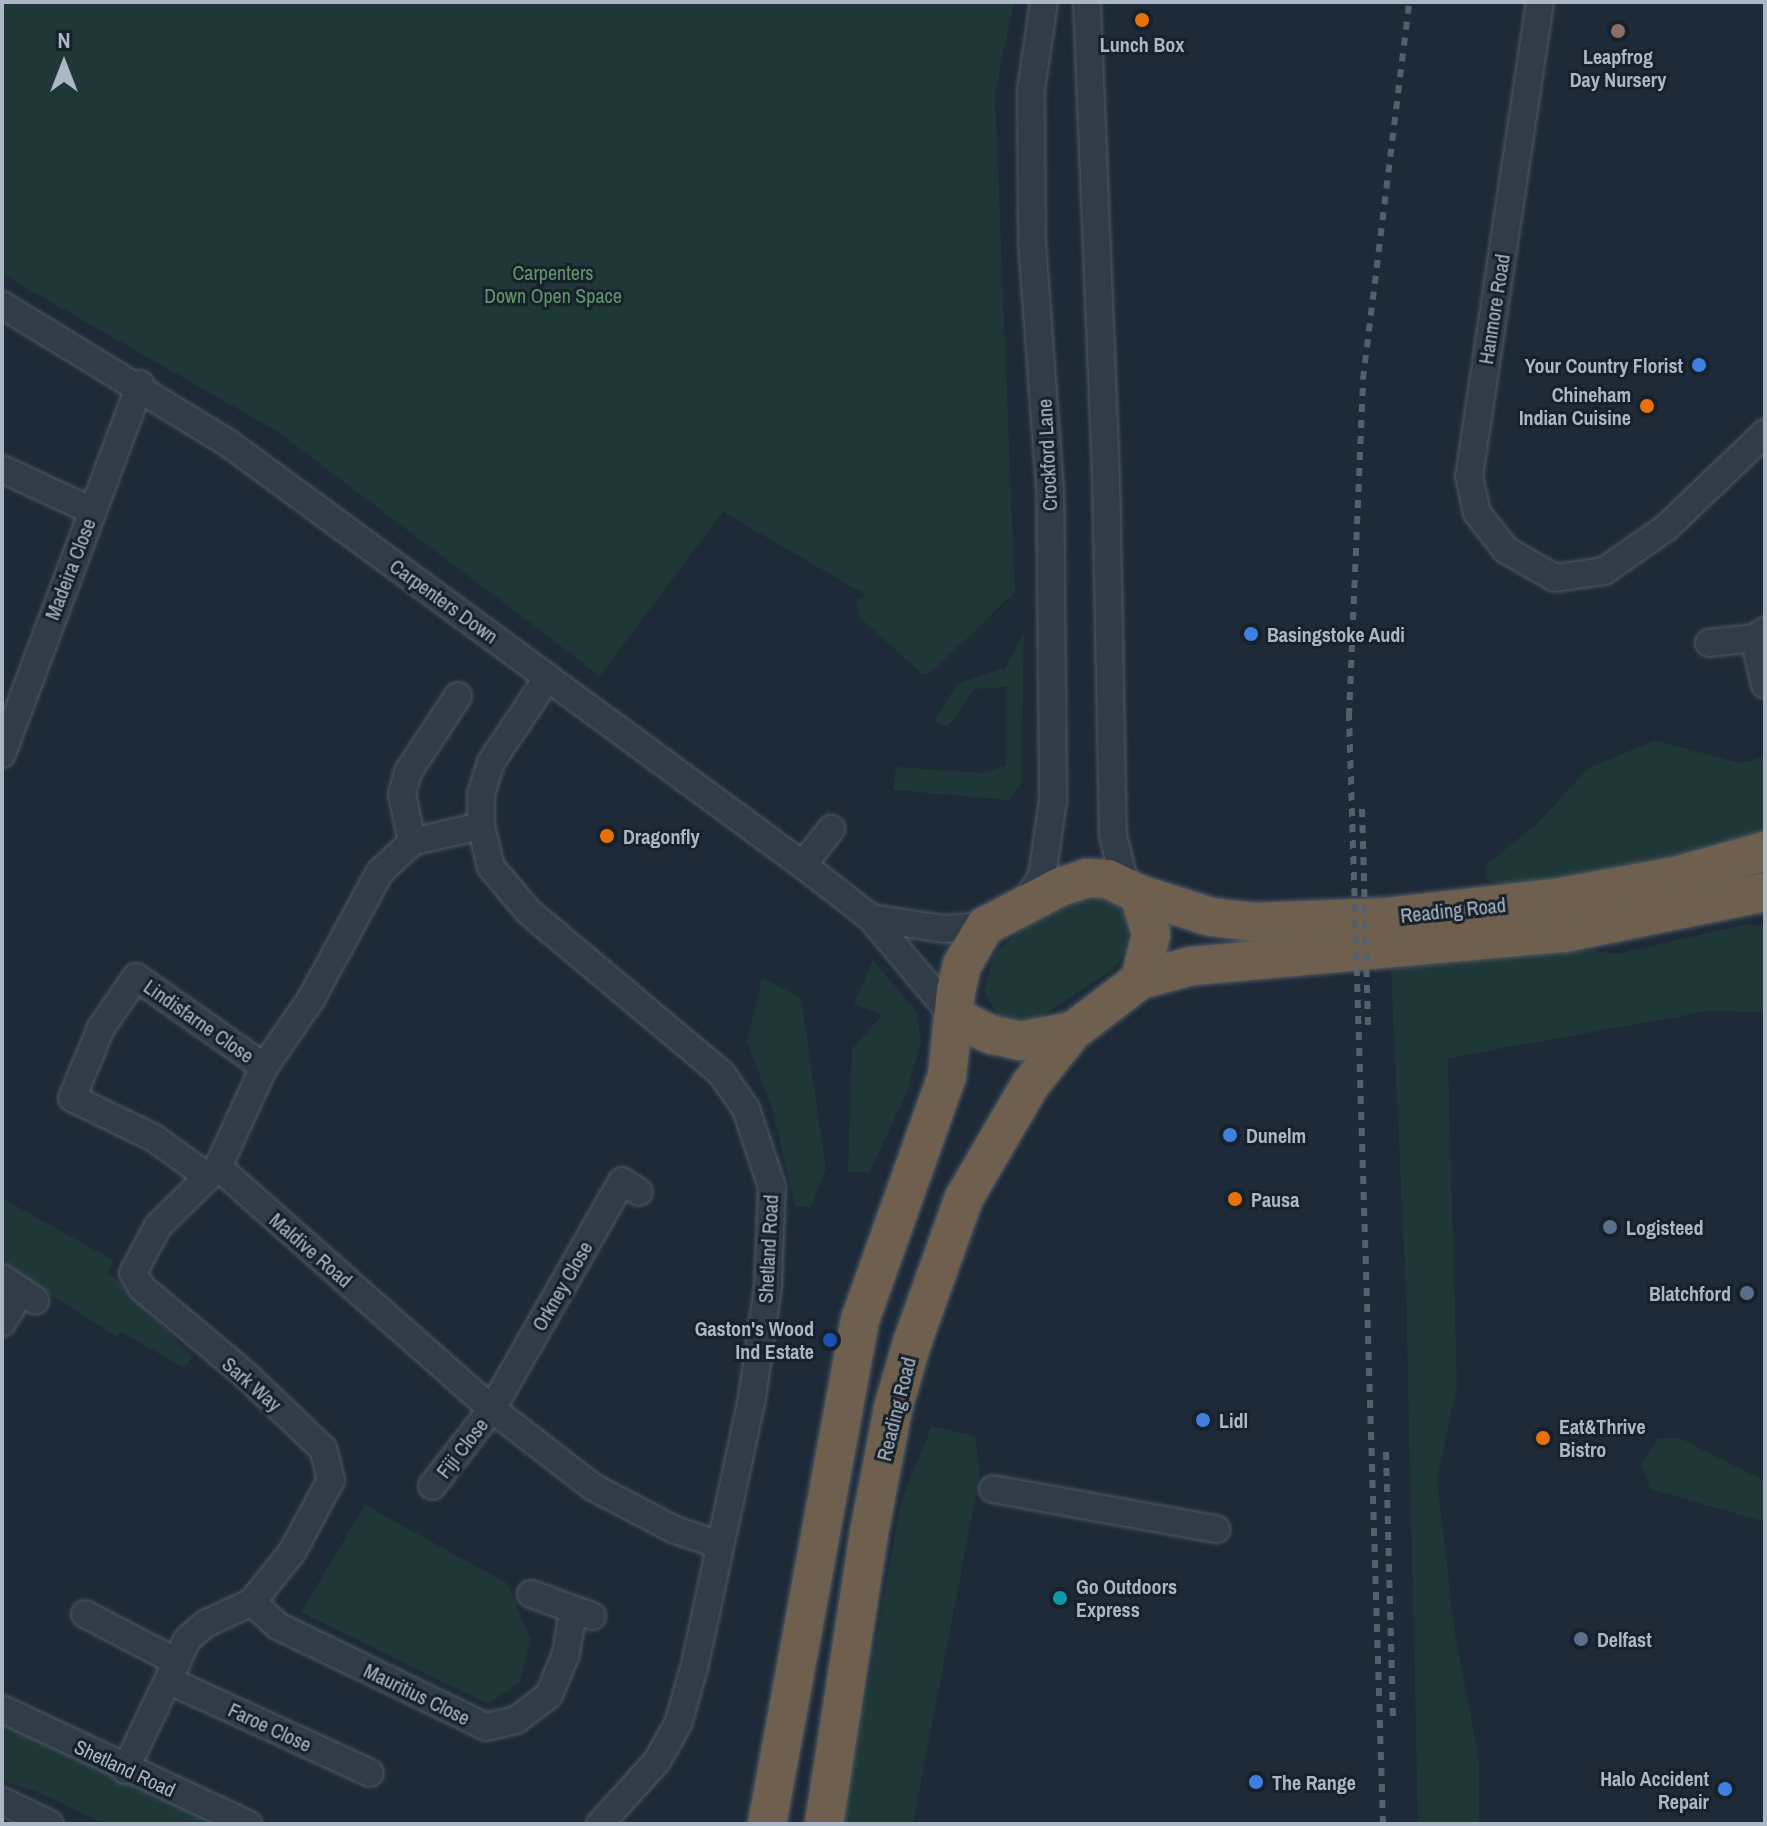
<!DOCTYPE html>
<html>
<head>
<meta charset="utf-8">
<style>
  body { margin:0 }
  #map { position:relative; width:1767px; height:1826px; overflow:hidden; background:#1e2a37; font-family:"Archivo Narrow",sans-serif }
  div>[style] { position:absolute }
  .green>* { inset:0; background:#203738 }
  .roads { filter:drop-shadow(0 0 2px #4f5a66) drop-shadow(0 0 2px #4f5a66) }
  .minor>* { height:26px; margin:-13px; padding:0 13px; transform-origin:13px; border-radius:13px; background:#313c48 }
  .highway>* { height:38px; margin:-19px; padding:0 19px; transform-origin:19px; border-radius:19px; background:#6e5f4e }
  .rail>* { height:6px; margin-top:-3px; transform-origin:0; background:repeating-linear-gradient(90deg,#53616f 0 8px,transparent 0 16px) }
  .dots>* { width:22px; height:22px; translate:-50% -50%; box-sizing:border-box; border:4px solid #17212c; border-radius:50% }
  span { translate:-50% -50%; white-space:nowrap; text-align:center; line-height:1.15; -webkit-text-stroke:6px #17212c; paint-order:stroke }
  .poi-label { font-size:20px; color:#abb7c5; font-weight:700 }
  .right { translate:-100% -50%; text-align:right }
  .left { translate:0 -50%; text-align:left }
  .park-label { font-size:20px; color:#62966a }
  .street-label { font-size:20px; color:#abb7c5 }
  .frame { position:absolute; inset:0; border:4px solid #abb7c5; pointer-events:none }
  .north { position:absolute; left:24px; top:24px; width:80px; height:80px; -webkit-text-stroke:6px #17212c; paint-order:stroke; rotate:0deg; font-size:22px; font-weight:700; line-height:32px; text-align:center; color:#abb7c5 }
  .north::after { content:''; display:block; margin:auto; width:28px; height:36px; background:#abb7c5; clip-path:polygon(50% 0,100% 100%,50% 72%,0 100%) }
</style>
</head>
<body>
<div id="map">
  <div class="green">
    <i style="clip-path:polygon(2px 2px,1014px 2px,995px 93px,1015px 592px,931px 673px,921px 673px,859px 617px,856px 600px,866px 595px,723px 512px,600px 676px,278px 432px,2px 274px)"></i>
    <i style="clip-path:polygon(1024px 631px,1021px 785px,1009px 800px,893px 790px,896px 767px,982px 773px,1006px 766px,1006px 687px,974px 689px,948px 727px,934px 721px,957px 684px,1005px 668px)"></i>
    <i style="clip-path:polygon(1655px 740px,1739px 763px,1765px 757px,1765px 831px,1700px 853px,1521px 888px,1486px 880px,1486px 865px,1540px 821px,1587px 769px)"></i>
    <i style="clip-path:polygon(1096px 895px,1118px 904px,1128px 923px,1125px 951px,1114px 969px,1029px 1024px,999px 1017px,984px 991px,994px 954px,1030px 922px)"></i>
    <i style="clip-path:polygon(1747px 924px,1765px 927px,1765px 1012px,1709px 1011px,1448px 1058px,1457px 1387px,1437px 1479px,1455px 1633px,1479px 1760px,1479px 1824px,1418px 1824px,1406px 1294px,1391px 969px,1587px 950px,1616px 954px)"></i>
    <i style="clip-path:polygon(873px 960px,917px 1012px,921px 1042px,907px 1092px,869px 1173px,848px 1172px,852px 1049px,882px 1015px,854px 1004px)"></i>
    <i style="clip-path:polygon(762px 978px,801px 998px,826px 1168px,811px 1208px,795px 1206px,772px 1108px,747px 1041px)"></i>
    <i style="clip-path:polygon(2px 1198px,113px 1260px,109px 1272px,193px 1357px,184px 1368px,121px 1332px,116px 1336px,2px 1265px)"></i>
    <i style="clip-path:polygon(932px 1426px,975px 1436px,980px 1474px,913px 1824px,843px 1824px,901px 1501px)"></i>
    <i style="clip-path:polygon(1658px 1439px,1682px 1439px,1765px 1481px,1765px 1522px,1650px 1489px,1641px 1464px)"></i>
    <i style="clip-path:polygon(365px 1505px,507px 1583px,531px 1640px,519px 1683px,488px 1704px,301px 1612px)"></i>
    <i style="clip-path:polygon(2px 1709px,251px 1824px,104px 1824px,38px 1792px,2px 1781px)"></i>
  </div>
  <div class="roads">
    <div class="minor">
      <i style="left:1087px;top:2px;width:472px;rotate:87.7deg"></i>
      <i style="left:1106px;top:474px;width:361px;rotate:88.9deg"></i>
      <i style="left:1113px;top:835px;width:50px;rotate:76.2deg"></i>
      <i style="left:1540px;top:2px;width:479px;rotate:98.5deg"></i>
      <i style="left:1469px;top:476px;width:38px;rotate:78deg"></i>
      <i style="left:1477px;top:513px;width:47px;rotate:51.9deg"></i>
      <i style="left:1506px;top:550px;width:56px;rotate:29.7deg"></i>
      <i style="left:1555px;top:578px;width:49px;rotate:-8.1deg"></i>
      <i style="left:1604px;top:571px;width:77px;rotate:-34.9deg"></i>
      <i style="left:1667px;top:527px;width:136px;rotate:-43.8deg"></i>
      <i style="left:2px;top:305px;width:265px;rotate:31.4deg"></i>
      <i style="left:228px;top:443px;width:713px;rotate:36.28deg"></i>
      <i style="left:803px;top:865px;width:86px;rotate:37.9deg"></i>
      <i style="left:871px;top:918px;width:129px;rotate:50deg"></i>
      <i style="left:2px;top:469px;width:99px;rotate:25deg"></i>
      <i style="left:1754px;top:638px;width:48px;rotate:76.8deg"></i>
      <i style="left:1709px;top:643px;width:45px;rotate:-6.3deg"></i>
      <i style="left:1754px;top:638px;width:13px;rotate:-32deg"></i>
      <i style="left:548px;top:677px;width:102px;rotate:123.8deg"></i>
      <i style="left:491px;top:762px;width:34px;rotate:107deg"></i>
      <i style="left:481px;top:795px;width:31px;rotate:90deg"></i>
      <i style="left:481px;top:826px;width:42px;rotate:76.3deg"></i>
      <i style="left:491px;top:867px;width:59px;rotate:49.8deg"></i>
      <i style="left:529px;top:912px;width:251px;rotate:40deg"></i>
      <i style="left:721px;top:1073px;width:44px;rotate:55.2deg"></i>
      <i style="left:746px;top:1109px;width:82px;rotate:71.6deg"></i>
      <i style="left:772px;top:1187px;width:99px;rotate:92.3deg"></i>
      <i style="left:768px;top:1286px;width:113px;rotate:98.1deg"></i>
      <i style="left:752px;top:1398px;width:276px;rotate:102.1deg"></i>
      <i style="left:694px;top:1668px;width:58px;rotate:105.9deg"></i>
      <i style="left:678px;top:1724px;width:43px;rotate:119.6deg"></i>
      <i style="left:657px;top:1761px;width:85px;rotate:132.1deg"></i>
      <i style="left:2px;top:754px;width:395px;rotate:-69.5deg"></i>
      <i style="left:412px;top:842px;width:49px;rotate:-101.8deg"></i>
      <i style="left:402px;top:794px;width:23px;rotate:-75deg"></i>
      <i style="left:408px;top:772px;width:91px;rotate:-56.7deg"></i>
      <i style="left:803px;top:865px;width:46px;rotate:-52.1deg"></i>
      <i style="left:1024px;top:904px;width:33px;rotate:-57deg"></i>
      <i style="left:1042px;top:876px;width:76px;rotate:-81.7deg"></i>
      <i style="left:1053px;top:801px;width:313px;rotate:-90.5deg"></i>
      <i style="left:1050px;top:488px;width:249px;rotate:-94.2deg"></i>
      <i style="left:1032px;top:240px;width:150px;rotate:-90.4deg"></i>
      <i style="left:1031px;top:90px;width:89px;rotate:-81.6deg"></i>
      <i style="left:871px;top:918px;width:75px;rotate:8.5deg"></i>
      <i style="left:945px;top:929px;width:40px;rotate:-4.3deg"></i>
      <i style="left:218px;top:1167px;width:366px;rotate:41.5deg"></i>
      <i style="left:492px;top:1409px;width:128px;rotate:37.7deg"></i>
      <i style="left:593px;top:1487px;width:93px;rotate:27.7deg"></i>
      <i style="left:675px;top:1530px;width:44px;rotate:18.4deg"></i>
      <i style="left:218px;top:1167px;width:110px;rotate:-65.3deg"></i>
      <i style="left:264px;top:1067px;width:83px;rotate:-55.3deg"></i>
      <i style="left:311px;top:999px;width:145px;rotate:-61.5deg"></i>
      <i style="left:380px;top:872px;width:44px;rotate:-43.2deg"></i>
      <i style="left:412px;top:842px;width:71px;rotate:-13.1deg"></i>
      <i style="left:205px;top:1175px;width:63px;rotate:-144deg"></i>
      <i style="left:154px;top:1138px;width:91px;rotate:-154deg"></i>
      <i style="left:72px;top:1098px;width:76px;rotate:-67.5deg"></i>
      <i style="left:101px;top:1028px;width:62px;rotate:-55.5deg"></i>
      <i style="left:136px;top:977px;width:156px;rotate:35.1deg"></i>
      <i style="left:2px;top:1278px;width:40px;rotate:34deg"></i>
      <i style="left:2px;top:1323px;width:35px;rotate:-59deg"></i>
      <i style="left:432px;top:1486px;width:98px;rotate:-52.1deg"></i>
      <i style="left:492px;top:1409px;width:262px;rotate:-60.3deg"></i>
      <i style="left:622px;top:1181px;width:20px;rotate:33deg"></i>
      <i style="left:993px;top:1489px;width:227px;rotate:10.2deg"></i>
      <i style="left:531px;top:1594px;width:65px;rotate:19.8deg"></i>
      <i style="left:252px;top:1602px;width:35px;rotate:43deg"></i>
      <i style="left:278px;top:1626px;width:231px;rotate:25.9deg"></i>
      <i style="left:486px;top:1727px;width:31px;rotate:-13deg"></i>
      <i style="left:516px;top:1720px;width:41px;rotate:-37.1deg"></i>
      <i style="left:549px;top:1695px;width:44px;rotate:-67.5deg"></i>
      <i style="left:566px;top:1654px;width:44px;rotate:-80.8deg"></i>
      <i style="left:85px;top:1614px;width:104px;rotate:27.6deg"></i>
      <i style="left:170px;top:1681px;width:220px;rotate:24.7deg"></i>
      <i style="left:2px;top:1709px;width:272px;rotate:25.1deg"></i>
      <i style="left:125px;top:1770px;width:144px;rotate:-64.5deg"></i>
      <i style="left:187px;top:1640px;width:24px;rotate:-42deg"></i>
      <i style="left:205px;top:1624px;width:52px;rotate:-25.1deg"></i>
      <i style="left:252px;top:1602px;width:64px;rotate:-51.3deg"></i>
      <i style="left:292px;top:1552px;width:82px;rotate:-61.6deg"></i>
      <i style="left:331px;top:1480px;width:32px;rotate:-104deg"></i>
      <i style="left:323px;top:1449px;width:105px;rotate:-136.2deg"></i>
      <i style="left:247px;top:1376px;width:137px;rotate:-140deg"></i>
      <i style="left:142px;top:1288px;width:17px;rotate:-121deg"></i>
      <i style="left:133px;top:1273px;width:53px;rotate:-62deg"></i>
      <i style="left:158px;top:1226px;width:84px;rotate:-44.5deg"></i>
      <i style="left:2px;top:1801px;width:53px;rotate:25.6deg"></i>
    </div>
    <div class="highway">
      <i style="left:1139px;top:894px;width:76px;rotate:17.7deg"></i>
      <i style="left:1211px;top:917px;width:43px;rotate:6.6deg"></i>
      <i style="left:1254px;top:922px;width:134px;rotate:-2.1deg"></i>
      <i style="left:1388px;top:917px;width:169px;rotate:-6.5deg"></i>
      <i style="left:1556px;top:898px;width:122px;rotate:-10.4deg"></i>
      <i style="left:1676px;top:876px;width:92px;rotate:-15.7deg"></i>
      <i style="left:1140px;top:980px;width:54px;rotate:-15.1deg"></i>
      <i style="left:1192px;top:966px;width:373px;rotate:-5.1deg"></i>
      <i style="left:1564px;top:933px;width:205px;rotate:-11.5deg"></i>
      <i style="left:767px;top:1824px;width:513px;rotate:-79.55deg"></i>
      <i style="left:860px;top:1320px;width:259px;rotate:-70.4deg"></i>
      <i style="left:947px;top:1076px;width:85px;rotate:-84deg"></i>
      <i style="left:956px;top:991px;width:27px;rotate:-77deg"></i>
      <i style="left:962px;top:965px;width:45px;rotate:-59.5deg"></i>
      <i style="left:985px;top:926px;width:85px;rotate:-27.5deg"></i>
      <i style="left:1060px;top:887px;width:28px;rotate:-18deg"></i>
      <i style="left:1087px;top:878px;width:21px;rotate:3deg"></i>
      <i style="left:1108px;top:879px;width:34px;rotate:26deg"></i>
      <i style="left:1139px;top:894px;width:42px;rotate:73.3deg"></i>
      <i style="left:1151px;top:934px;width:47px;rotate:103.4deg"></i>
      <i style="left:1140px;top:980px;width:84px;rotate:142.7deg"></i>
      <i style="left:1073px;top:1031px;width:53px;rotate:169.1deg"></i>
      <i style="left:1021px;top:1041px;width:30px;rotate:-168deg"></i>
      <i style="left:992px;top:1035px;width:42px;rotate:-154.7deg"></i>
      <i style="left:824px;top:1824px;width:294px;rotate:-81.2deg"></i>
      <i style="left:869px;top:1533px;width:127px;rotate:-79.1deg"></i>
      <i style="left:893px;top:1408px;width:68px;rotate:-73.7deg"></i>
      <i style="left:912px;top:1343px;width:154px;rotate:-70.3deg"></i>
      <i style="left:964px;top:1198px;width:131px;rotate:-59.7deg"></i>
      <i style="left:1030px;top:1085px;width:69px;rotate:-51.5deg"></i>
    </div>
  </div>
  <div class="rail">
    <i style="left:1362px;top:809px;width:216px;rotate:88.4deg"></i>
    <i style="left:1386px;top:1452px;width:272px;rotate:88.5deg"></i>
    <i style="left:1383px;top:1824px;width:1109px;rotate:-91.76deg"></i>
    <i style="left:1349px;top:716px;width:337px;rotate:-87.6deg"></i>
    <i style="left:1363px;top:379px;width:380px;rotate:-83deg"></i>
  </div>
  <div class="dots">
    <i style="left:1142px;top:20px;background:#e8710a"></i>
    <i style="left:1618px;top:31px;background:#8d6e63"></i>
    <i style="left:1699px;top:365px;background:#3f7fe0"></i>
    <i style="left:1647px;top:406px;background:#e8710a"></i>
    <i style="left:1251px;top:634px;background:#3f7fe0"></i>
    <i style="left:607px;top:836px;background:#e8710a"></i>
    <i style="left:1230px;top:1135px;background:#3f7fe0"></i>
    <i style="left:1235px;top:1199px;background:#e8710a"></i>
    <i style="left:1610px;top:1227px;background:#5c6f8a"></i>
    <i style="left:1747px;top:1293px;background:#5c6f8a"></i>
    <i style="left:830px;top:1340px;background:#1a4fb4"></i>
    <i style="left:1203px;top:1420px;background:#3f7fe0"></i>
    <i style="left:1543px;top:1438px;background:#e8710a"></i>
    <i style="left:1060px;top:1598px;background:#0f9aa8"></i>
    <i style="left:1581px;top:1639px;background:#5c6f8a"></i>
    <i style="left:1256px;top:1782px;background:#3f7fe0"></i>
    <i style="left:1725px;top:1789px;background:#3f7fe0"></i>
  </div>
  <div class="poi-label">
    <span style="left:1142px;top:44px">Lunch Box</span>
    <span style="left:1618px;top:68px">Leapfrog<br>Day Nursery</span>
    <span class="right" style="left:1683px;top:365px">Your Country Florist</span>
    <span class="right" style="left:1631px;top:406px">Chineham<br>Indian Cuisine</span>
    <span class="left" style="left:1267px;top:634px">Basingstoke Audi</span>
    <span class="left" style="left:623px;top:836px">Dragonfly</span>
    <span class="left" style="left:1246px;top:1135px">Dunelm</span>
    <span class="left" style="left:1251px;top:1199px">Pausa</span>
    <span class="left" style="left:1626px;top:1227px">Logisteed</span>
    <span class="right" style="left:1731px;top:1293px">Blatchford</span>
    <span class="right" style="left:814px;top:1340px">Gaston's Wood<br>Ind Estate</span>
    <span class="left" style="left:1219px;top:1420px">Lidl</span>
    <span class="left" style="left:1559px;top:1438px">Eat&amp;Thrive<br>Bistro</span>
    <span class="left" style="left:1076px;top:1598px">Go Outdoors<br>Express</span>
    <span class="left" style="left:1597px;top:1639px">Delfast</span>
    <span class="right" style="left:1709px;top:1790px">Halo Accident<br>Repair</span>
    <span class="left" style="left:1272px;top:1782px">The Range</span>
  </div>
  <div class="park-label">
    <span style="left:553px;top:284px">Carpenters<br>Down Open Space</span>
  </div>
  <div class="street-label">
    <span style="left:1494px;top:309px;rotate:-81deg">Hanmore Road</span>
    <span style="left:1047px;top:455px;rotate:-93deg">Crockford Lane</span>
    <span style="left:70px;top:569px;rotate:-69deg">Madeira Close</span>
    <span style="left:444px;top:601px;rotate:36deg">Carpenters Down</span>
    <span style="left:1453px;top:910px;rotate:-6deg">Reading Road</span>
    <span style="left:199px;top:1021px;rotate:35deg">Lindisfarne Close</span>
    <span style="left:768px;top:1249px;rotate:-87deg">Shetland Road</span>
    <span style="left:311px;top:1250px;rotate:41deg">Maldive Road</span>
    <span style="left:562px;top:1286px;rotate:-60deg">Orkney Close</span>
    <span style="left:252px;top:1384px;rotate:41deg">Sark Way</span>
    <span style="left:896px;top:1409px;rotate:-76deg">Reading Road</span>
    <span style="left:462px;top:1448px;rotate:-52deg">Fiji Close</span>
    <span style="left:417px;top:1694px;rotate:26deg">Mauritius Close</span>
    <span style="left:270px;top:1727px;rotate:25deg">Faroe Close</span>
    <span style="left:125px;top:1768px;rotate:25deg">Shetland Road</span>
  </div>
  <div class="frame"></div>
  <div class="north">N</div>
</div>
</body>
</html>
